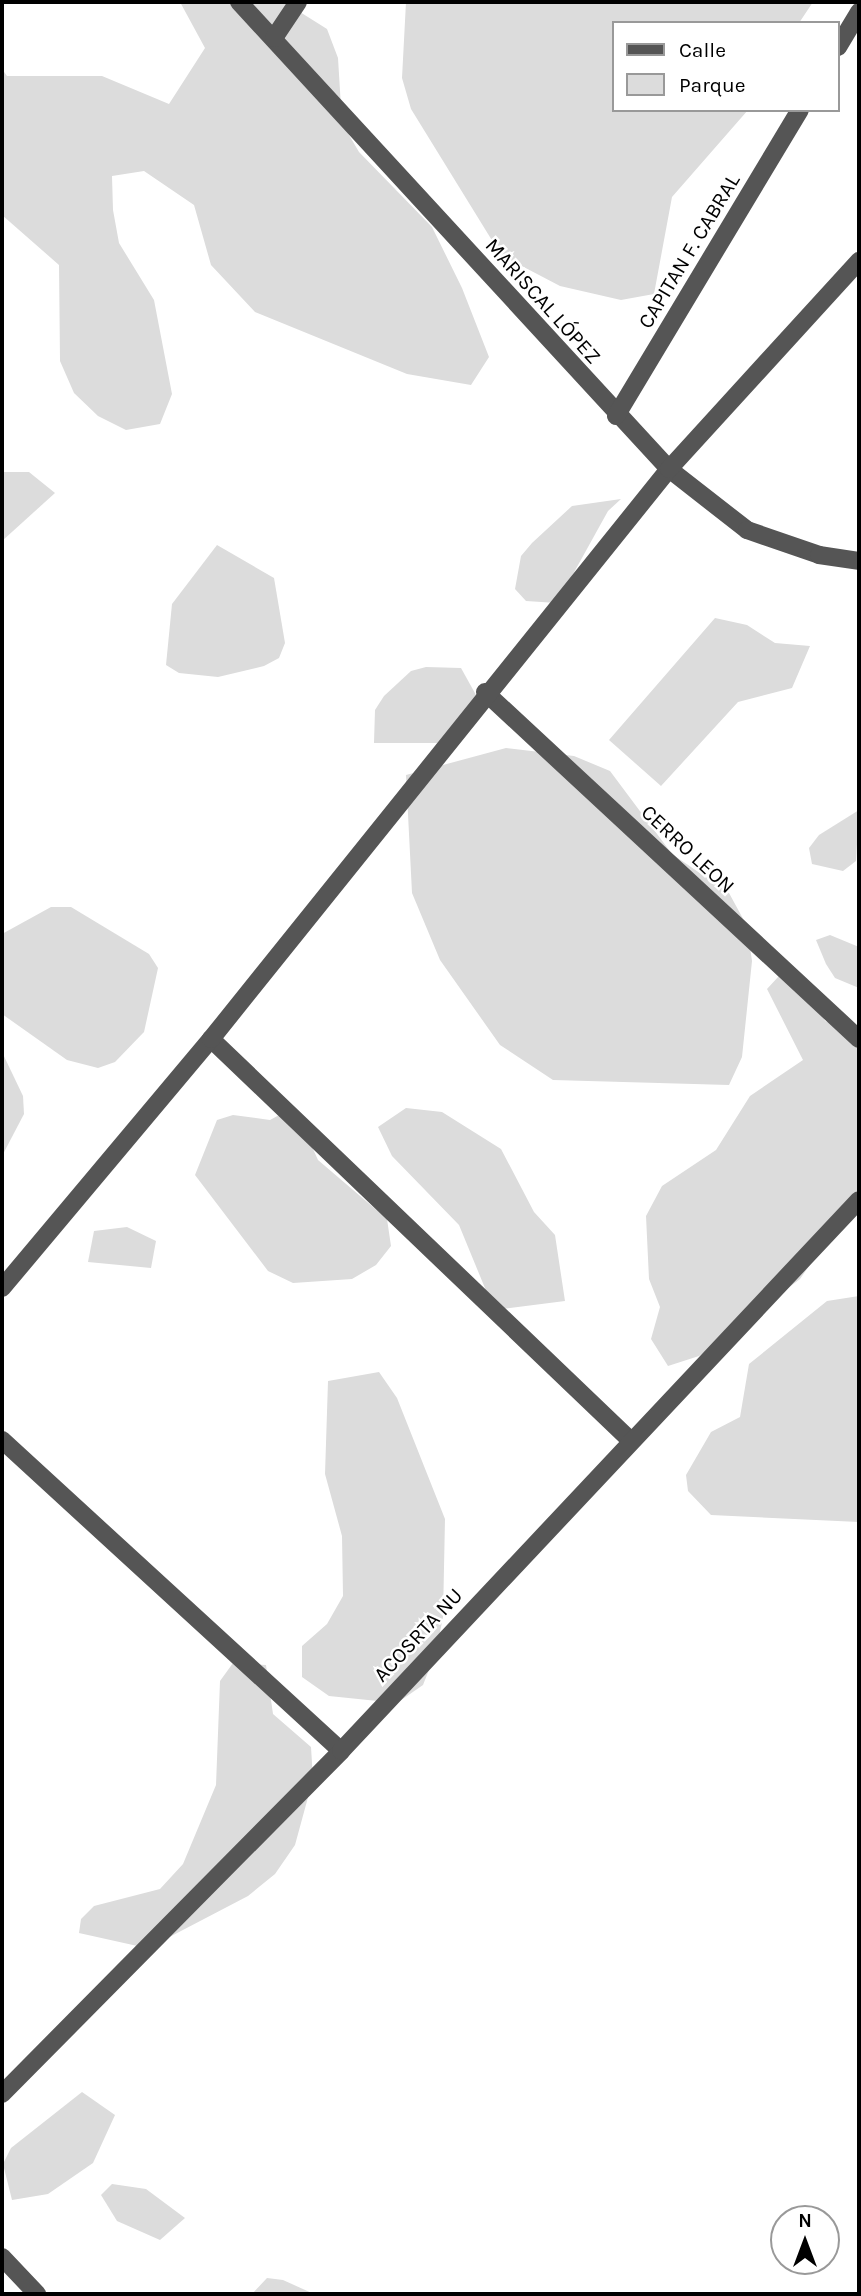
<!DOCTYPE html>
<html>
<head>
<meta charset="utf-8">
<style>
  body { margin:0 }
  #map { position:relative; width:861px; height:2296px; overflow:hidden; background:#fff; font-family:Karla,sans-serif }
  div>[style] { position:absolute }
  .green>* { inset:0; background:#dcdcdc }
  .minor>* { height:18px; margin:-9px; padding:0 9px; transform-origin:9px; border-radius:9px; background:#555 }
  span { translate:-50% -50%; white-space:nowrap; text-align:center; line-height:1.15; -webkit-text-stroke:5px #fff; paint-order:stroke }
  .street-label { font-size:21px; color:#000 }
  .frame { position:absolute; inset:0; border:4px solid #000; pointer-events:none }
  .legend { position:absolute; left:612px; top:21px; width:228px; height:91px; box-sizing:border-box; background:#fff; border:2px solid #999; margin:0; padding:9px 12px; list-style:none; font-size:21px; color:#000 }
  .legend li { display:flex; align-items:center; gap:14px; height:35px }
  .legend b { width:35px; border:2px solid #999 }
  .north { position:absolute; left:770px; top:2205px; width:70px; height:70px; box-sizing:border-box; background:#fff; border:2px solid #999; border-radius:50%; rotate:0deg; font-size:19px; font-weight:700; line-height:28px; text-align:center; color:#000 }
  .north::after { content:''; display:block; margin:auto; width:24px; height:32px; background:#000; clip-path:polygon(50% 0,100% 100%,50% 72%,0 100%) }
</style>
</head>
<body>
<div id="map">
  <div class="green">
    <i style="clip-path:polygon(180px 2px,284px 2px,327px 29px,338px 58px,342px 123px,359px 152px,432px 227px,462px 288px,489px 357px,471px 385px,407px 374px,255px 312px,211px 265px,194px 205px,144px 171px,112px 176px,113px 210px,119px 243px,154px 300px,172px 394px,160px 424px,126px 430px,98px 416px,74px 393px,60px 361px,59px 265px,2px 215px,2px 69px,7px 76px,102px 76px,169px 104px,205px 48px)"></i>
    <i style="clip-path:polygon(406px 2px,813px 2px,799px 23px,614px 23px,614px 110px,748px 110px,672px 197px,654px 294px,621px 300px,560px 286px,501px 255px,411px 109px,402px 78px)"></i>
    <i style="clip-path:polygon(2px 472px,29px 472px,55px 493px,2px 541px)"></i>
    <i style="clip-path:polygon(621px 499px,608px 511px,557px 603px,526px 601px,515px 589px,521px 556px,532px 543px,572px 506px)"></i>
    <i style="clip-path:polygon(217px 545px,274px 578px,285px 643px,279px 658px,264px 666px,218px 677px,179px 673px,166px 665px,172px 604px)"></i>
    <i style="clip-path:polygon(715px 618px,747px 625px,775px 643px,810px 646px,792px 688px,738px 702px,661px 786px,609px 740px)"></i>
    <i style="clip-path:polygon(426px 667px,461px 668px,476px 695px,468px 726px,442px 743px,374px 743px,375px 710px,384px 696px,411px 671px)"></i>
    <i style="clip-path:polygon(506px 748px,574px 756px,610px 771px,672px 854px,729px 893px,747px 926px,752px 961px,742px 1057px,729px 1085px,553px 1080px,500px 1045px,440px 960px,412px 893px,406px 775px)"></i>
    <i style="clip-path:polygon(859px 810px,856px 861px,843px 871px,812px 864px,809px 848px,819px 835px)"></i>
    <i style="clip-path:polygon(51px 907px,71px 907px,149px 954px,158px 968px,144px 1032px,115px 1062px,98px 1068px,67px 1060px,2px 1014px,2px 934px)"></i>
    <i style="clip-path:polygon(830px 935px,859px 947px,859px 988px,835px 978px,826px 964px,816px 940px)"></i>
    <i style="clip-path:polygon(790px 964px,814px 991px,825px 1021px,859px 1035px,859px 1194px,800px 1279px,699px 1356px,668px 1366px,651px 1339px,660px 1307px,649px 1279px,646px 1216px,662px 1186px,716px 1150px,750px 1096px,803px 1060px,767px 989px)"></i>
    <i style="clip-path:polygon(2px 1052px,23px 1096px,24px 1114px,2px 1156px)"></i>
    <i style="clip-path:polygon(294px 1107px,318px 1160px,387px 1219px,391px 1246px,376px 1265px,352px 1279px,293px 1283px,268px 1271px,195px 1175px,217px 1120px,233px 1115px,270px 1120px)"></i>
    <i style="clip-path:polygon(406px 1108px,442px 1112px,501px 1149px,534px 1212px,555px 1235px,565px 1301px,494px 1310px,459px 1225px,392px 1156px,378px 1127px)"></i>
    <i style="clip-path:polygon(127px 1227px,156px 1241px,151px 1268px,88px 1262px,94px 1231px)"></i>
    <i style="clip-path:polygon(859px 1296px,859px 1522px,711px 1515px,688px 1491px,686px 1475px,711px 1432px,740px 1417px,749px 1364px,827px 1301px)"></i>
    <i style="clip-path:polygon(379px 1372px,397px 1398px,445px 1519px,443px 1617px,436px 1652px,423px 1685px,397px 1703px,329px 1696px,302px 1677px,302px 1646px,327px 1624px,343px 1596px,342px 1536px,325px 1474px,328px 1381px)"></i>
    <i style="clip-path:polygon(233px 1663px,266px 1665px,273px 1714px,311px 1747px,313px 1779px,295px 1845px,275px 1874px,248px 1896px,158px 1943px,142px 1947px,79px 1933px,81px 1919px,94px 1906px,160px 1889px,183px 1864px,216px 1785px,220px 1681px)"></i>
    <i style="clip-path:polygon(82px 2092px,115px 2115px,93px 2163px,48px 2194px,12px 2200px,3px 2164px,11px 2148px)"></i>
    <i style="clip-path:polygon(112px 2184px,146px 2189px,185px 2218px,160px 2240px,117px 2221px,101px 2195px)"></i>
    <i style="clip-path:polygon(267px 2278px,283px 2280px,314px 2294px,252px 2294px)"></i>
  </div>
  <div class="minor">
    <i style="left:239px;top:2px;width:635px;rotate:47.36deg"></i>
    <i style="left:669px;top:469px;width:99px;rotate:38deg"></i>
    <i style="left:747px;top:530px;width:76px;rotate:19.1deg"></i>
    <i style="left:819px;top:555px;width:40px;rotate:8.5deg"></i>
    <i style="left:274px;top:38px;width:43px;rotate:-56.3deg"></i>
    <i style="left:838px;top:47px;width:41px;rotate:-59deg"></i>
    <i style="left:616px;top:416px;width:357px;rotate:-59deg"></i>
    <i style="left:485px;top:692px;width:510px;rotate:42.86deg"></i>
    <i style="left:211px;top:1039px;width:580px;rotate:43.74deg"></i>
    <i style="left:2px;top:1288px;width:325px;rotate:-50deg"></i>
    <i style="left:211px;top:1039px;width:731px;rotate:-51.22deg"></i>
    <i style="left:669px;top:469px;width:282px;rotate:-47.6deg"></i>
    <i style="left:2px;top:1440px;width:460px;rotate:42.5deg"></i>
    <i style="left:2px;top:2094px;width:482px;rotate:-45.3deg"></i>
    <i style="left:341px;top:1751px;width:756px;rotate:-46.77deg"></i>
    <i style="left:2px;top:2257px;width:51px;rotate:46.6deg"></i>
  </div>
  <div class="street-label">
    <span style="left:689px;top:251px;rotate:-59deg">CAPITAN F. CABRAL</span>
    <span style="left:543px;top:301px;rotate:48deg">MARISCAL LÓPEZ</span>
    <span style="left:688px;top:849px;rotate:43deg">CERRO LEON</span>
    <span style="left:418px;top:1635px;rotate:-47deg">ACOSRTA NU</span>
  </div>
  <div class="frame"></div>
  <ul class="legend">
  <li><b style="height:9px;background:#555"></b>Calle</li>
  <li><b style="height:19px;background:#dcdcdc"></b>Parque</li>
  </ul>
  <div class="north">N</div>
</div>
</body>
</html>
